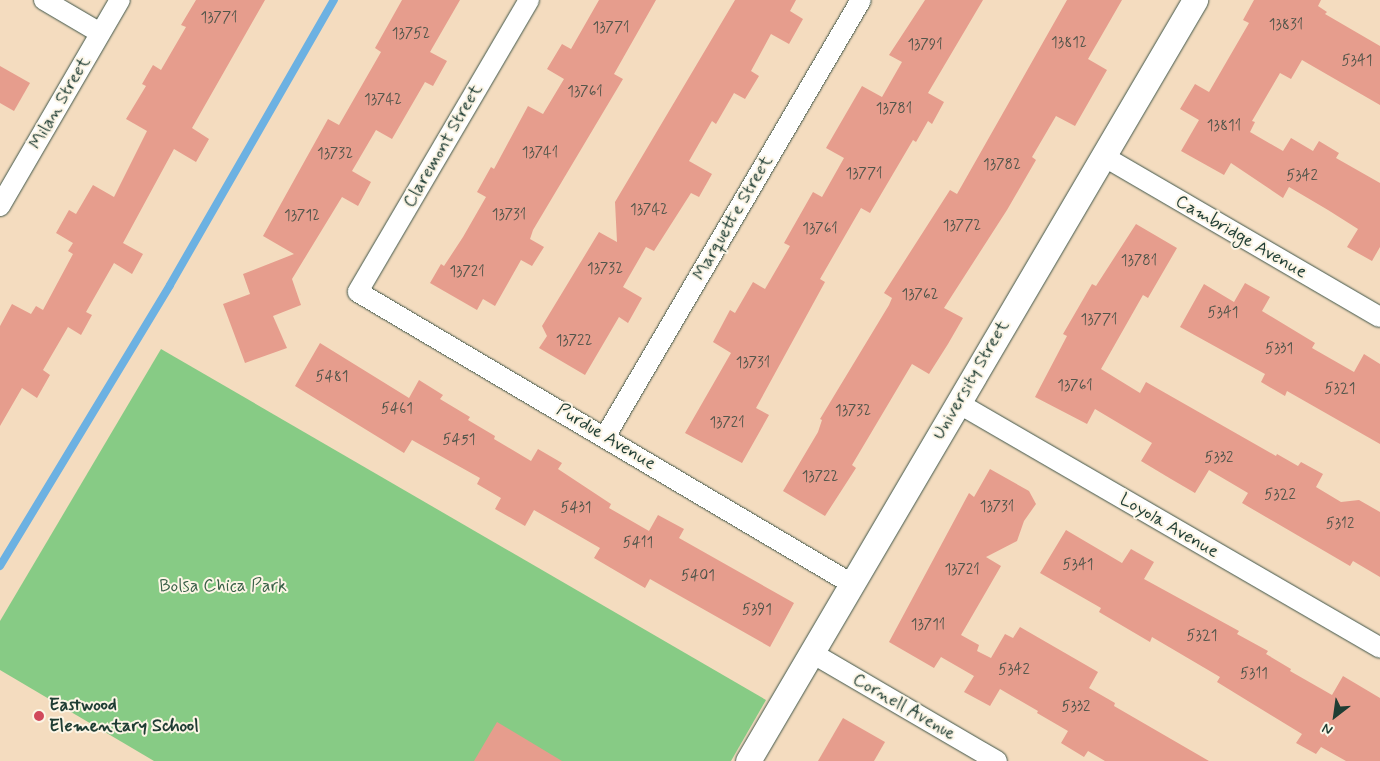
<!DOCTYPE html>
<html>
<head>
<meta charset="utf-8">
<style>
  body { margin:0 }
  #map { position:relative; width:1380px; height:761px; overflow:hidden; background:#f4dcbf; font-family:Mynerve,sans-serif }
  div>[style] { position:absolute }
  .green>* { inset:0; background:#87cb85 }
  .stream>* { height:8px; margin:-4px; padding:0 4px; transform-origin:4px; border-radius:4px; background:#6cb1e2 }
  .building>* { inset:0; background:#e69d8d }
  .roads { filter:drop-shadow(0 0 1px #3f5549) drop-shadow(0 0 1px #3f5549) }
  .minor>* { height:20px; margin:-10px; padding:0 10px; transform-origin:10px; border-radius:10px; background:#fff }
  .tertiary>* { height:25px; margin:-12.5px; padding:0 12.5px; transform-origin:12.5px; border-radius:12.5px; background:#fff }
  .dots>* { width:14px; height:14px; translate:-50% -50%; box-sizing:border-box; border:2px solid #fcf5e5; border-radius:50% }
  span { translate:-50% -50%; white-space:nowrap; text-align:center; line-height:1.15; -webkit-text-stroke:4px #fcf5e5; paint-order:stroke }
  .number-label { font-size:15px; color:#51554a }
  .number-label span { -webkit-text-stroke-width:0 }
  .street-label { font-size:18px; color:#1f3d34 }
  .park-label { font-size:18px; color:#396048 }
  .poi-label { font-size:18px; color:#1f3d34; font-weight:700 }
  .left { translate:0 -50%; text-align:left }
  .north { position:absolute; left:1310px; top:691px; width:50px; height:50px; -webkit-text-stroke:4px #fcf5e5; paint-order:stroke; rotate:210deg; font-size:14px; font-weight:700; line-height:20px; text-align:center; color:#1f3d34 }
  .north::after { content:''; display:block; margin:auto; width:18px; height:22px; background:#1f3d34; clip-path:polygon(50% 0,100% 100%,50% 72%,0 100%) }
</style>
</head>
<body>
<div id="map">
  <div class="green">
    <i style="clip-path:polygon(161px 349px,766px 700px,731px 761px,154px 761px,0 670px,0 621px)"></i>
  </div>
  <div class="stream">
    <i style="left:0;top:566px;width:328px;rotate:-58.8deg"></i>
    <i style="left:170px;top:285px;width:329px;rotate:-60.1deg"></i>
  </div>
  <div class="building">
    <i style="clip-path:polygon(196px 0,265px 0,192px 128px,209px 139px,196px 162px,174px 149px,123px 243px,143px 254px,132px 274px,114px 263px,86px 312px,92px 315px,81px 335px,68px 327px,43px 370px,50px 375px,37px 398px,22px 388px,0 426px,0 326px,12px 304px,31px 314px,36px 306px,43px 310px,73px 254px,68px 251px,73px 243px,56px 233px,69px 210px,76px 214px,93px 185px,114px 197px,147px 131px,126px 119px,146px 86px,142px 84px,153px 65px,161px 70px,186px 27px,181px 25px)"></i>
    <i style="clip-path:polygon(402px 0,460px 0,430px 52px,447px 61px,433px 86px,425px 82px,392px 139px,376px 130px,352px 171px,371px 182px,358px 206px,342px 197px,292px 279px,301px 305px,273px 316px,287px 348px,245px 363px,223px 304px,250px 294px,243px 274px,294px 254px,263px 236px,328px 119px,339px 125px,381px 52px,375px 48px)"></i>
    <i style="clip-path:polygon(599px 0,656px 0,614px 74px,623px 79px,533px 230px,530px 239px,544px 247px,532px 266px,521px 260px,495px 306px,483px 299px,477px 310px,430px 283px,441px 264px,444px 266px,463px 237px,486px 197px,477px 192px,491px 167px,494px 169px,528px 106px,543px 114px,564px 79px,547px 69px,562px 44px,571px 49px)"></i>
    <i style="clip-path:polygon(735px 0,796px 0,790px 11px,803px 19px,789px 44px,771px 34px,751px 71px,759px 76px,745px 99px,734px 93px,716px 124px,712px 121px,689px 161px,712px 174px,699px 197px,691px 193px,654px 251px,646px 247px,623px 287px,642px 298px,628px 323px,619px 317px,585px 375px,539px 348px,547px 336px,542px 326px,599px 232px,617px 242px,615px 202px)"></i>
    <i style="clip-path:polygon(925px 0,983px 0,928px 93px,944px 102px,932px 124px,928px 121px,916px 142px,913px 140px,870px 213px,861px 208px,820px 279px,825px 282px,756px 408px,769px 415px,742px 463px,685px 433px,731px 353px,713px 342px,730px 310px,735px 313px,753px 282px,765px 289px,790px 246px,784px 243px,813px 192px,822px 197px,844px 158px,826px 148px,862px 86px,882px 97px,902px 62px,889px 55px)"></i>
    <i style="clip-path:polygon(1067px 0,1122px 0,1088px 59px,1107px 70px,1075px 126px,1056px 116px,1032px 157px,1036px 160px,1007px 210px,944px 308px,963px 318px,948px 344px,929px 374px,912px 364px,852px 465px,856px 468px,825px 516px,783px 491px,818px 432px,822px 420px,820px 419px,889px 305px,892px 298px,884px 293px,950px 190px,957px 194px)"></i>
    <i style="clip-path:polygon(1254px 0,1321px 0,1318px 6px,1327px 12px,1325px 14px,1380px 46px,1380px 105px,1302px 60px,1291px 79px,1280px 73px,1252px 121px,1255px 122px,1250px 132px,1283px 151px,1291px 138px,1313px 151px,1319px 141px,1339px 153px,1336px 158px,1380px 183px,1380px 247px,1372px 261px,1347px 247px,1358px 229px,1328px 210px,1289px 187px,1283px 198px,1231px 163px,1224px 175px,1181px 151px,1199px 120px,1180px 109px,1195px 84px,1209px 92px,1249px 23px,1243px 20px)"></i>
    <i style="clip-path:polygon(0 66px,30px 83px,14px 111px,0 103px)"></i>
    <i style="clip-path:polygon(1136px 224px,1177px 248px,1148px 298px,1143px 295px,1101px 369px,1140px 393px,1146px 382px,1276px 456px,1277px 454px,1298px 466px,1301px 462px,1323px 474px,1316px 487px,1341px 502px,1359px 500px,1380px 512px,1380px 577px,1353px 561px,1350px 566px,1242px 503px,1248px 493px,1209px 470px,1195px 493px,1171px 479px,1141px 461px,1152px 443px,1095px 409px,1087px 424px,1035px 397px,1067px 336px,1063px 334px,1092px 284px,1096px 286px)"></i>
    <i style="clip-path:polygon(1245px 283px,1270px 297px,1262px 311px,1315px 343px,1312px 348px,1354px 372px,1364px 354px,1380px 364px,1380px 444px,1287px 391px,1285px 396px,1261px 382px,1265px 374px,1180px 327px,1204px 284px,1234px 302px)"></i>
    <i style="clip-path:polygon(320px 343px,409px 398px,419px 380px,443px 395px,440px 399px,470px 417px,468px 420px,495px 436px,494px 439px,531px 461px,538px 449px,562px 463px,558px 469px,611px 504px,609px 508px,649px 531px,658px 515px,684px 529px,679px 538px,794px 603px,770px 647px,650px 579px,645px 588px,594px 558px,600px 548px,534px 510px,525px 526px,495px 509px,501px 498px,477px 484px,480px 478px,412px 440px,404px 453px,295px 386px)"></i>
    <i style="clip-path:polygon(990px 469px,1029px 491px,1036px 504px,1024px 521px,1017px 541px,986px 557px,1001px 566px,961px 635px,979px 645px,977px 651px,991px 658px,1005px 634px,1013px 638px,1020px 627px,1098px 672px,1089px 688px,1115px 703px,1114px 706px,1209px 761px,1105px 761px,1088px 751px,1084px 757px,1061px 743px,1068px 731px,1037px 713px,1038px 711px,1000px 689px,990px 706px,964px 692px,974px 676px,941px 657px,934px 668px,889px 642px,969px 493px,974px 497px)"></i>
    <i style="clip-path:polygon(1066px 530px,1122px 563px,1131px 549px,1154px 562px,1144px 579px,1239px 631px,1237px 634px,1268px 651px,1266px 654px,1291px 669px,1290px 671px,1332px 695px,1343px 676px,1380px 698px,1380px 761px,1346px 761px,1321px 747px,1316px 754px,1296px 743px,1302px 734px,1217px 682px,1220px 677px,1152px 637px,1150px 642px,1099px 612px,1101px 608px,1040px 573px)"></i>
    <i style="clip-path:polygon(843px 718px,885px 742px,874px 761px,818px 761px)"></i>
    <i style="clip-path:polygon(497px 722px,562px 761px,474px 761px)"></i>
  </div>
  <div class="roads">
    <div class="minor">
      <i style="left:44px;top:0;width:65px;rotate:30.5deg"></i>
      <i style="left:529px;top:0;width:338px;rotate:120.4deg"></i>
      <i style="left:358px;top:292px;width:574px;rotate:30.59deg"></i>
      <i style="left:1103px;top:156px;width:320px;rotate:30.2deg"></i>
      <i style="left:0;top:206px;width:238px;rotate:-59.8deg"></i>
      <i style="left:958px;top:403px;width:488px;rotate:30.1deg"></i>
      <i style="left:605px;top:437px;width:506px;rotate:-59.64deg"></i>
      <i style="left:812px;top:653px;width:214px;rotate:30.3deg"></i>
    </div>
    <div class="tertiary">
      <i style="left:748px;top:761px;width:883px;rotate:-59.57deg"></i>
    </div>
  </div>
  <div class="dots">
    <i style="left:39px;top:716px;background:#d1495b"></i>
  </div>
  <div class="number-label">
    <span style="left:219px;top:19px">13771</span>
    <span style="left:1286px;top:26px">13831</span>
    <span style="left:611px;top:29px">13771</span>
    <span style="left:411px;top:35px">13752</span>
    <span style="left:1069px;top:44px">13812</span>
    <span style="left:925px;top:46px">13791</span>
    <span style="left:1357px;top:62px">5341</span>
    <span style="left:585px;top:93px">13761</span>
    <span style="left:383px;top:101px">13742</span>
    <span style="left:894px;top:110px">13781</span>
    <span style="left:1224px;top:127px">13811</span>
    <span style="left:540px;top:154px">13741</span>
    <span style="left:335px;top:155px">13732</span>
    <span style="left:1002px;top:166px">13782</span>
    <span style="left:864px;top:175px">13771</span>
    <span style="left:1302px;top:177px">5342</span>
    <span style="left:649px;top:211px">13742</span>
    <span style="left:509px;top:216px">13731</span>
    <span style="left:302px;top:217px">13712</span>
    <span style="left:962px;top:227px">13772</span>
    <span style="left:820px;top:230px">13761</span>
    <span style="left:1139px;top:262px">13781</span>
    <span style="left:605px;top:270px">13732</span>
    <span style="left:467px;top:273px">13721</span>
    <span style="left:920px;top:296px">13762</span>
    <span style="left:1223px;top:314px">5341</span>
    <span style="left:1099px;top:321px">13771</span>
    <span style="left:574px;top:342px">13722</span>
    <span style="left:1279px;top:350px">5331</span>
    <span style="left:753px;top:364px">13731</span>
    <span style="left:332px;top:378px">5481</span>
    <span style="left:1075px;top:387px">13761</span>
    <span style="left:1340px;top:390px">5321</span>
    <span style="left:397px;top:410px">5461</span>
    <span style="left:853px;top:412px">13732</span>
    <span style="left:727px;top:424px">13721</span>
    <span style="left:459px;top:441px">5451</span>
    <span style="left:1219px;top:459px">5332</span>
    <span style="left:820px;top:478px">13722</span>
    <span style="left:1280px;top:496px">5322</span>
    <span style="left:997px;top:508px">13731</span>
    <span style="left:576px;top:509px">5431</span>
    <span style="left:1340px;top:525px">5312</span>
    <span style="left:638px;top:544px">5411</span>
    <span style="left:1078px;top:566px">5341</span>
    <span style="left:962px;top:571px">13721</span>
    <span style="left:698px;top:577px">5401</span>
    <span style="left:757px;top:611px">5391</span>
    <span style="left:928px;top:626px">13711</span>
    <span style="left:1202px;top:637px">5321</span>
    <span style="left:1014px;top:671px">5342</span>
    <span style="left:1254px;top:675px">5311</span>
    <span style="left:1076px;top:708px">5332</span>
  </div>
  <div class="street-label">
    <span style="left:60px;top:103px;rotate:-60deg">Milan Street</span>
    <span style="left:443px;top:146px;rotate:-60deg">Claremont Street</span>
    <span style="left:733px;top:218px;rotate:-60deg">Marquette Street</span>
    <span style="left:1241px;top:237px;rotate:30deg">Cambridge Avenue</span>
    <span style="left:971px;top:380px;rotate:-60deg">University Street</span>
    <span style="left:606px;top:437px;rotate:31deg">Purdue Avenue</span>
    <span style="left:1169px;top:526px;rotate:30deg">Loyola Avenue</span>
    <span style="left:904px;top:707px;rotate:30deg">Cornell Avenue</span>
  </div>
  <div class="park-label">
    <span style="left:223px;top:586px">Bolsa Chica Park</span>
  </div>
  <div class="poi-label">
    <span class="left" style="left:49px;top:716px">Eastwood<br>Elementary School</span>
  </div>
  <div class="north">N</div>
</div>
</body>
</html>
